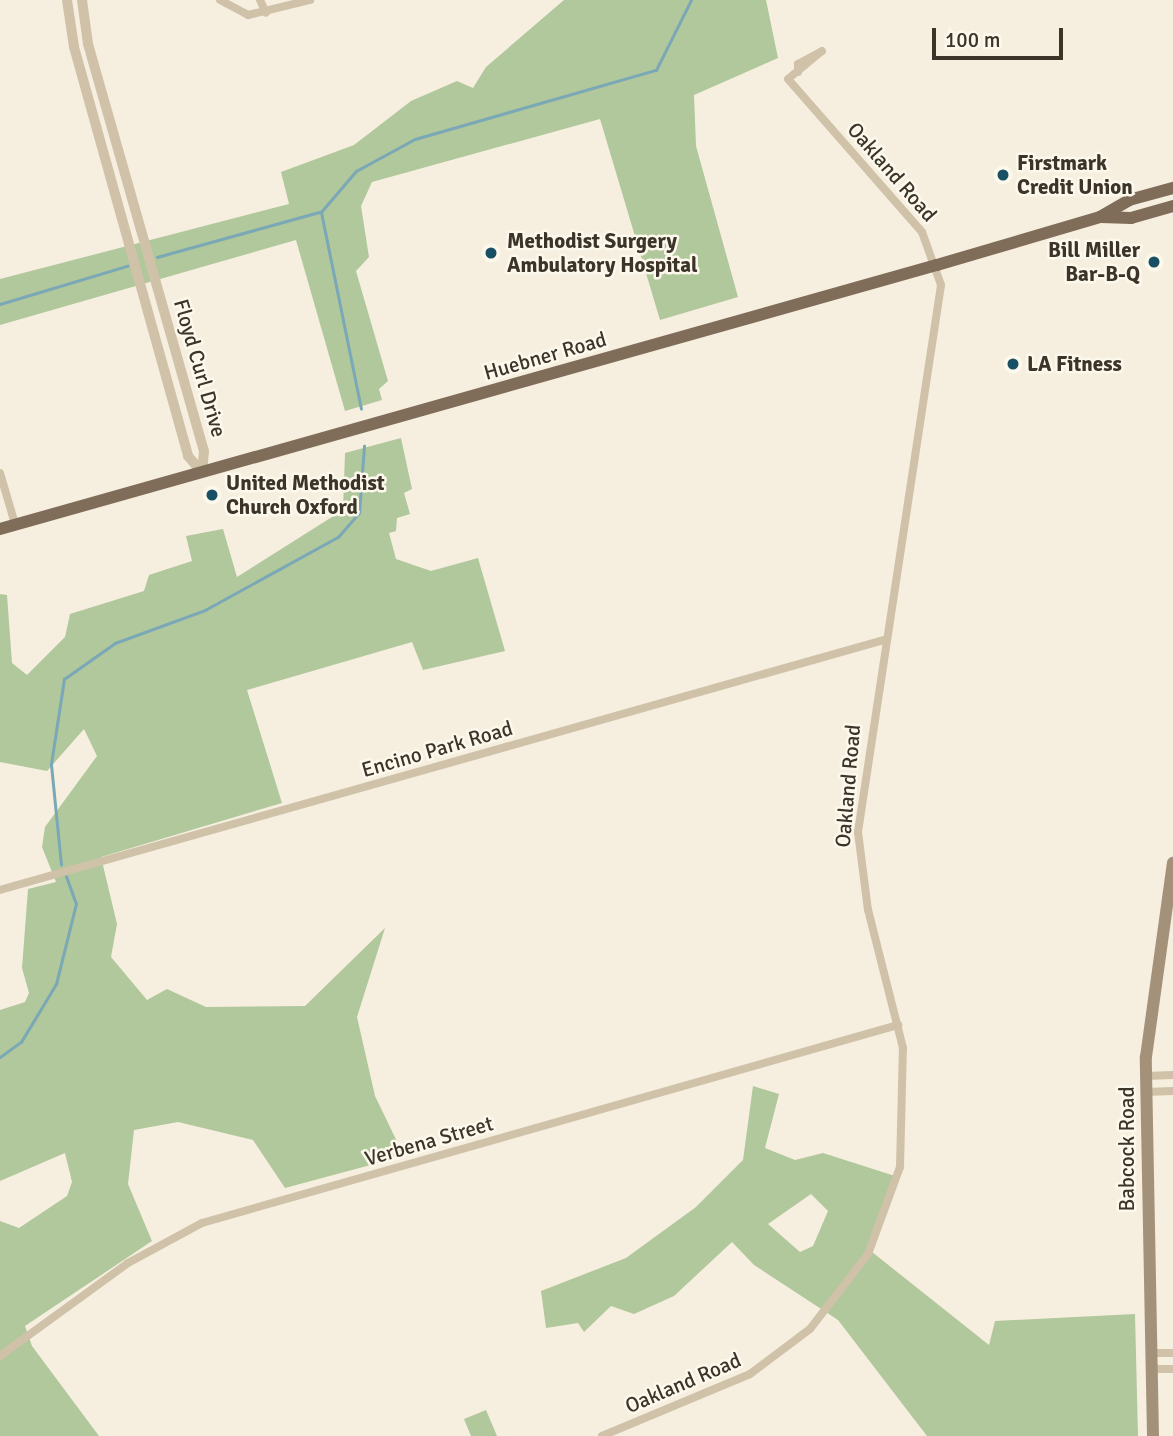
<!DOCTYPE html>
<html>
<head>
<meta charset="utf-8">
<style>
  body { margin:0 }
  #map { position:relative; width:1173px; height:1436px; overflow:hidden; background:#f6efdf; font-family:Signika,sans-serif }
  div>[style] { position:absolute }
  .green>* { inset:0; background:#b1c79c }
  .stream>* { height:2.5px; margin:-1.25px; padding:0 1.25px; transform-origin:1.25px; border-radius:1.25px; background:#7aa8b6 }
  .minor>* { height:8px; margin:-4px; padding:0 4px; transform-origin:4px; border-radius:4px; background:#d0c2a8 }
  .tertiary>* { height:10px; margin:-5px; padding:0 5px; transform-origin:5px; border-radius:5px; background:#d0c2a8 }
  .secondary>* { height:12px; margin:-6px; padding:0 6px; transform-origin:6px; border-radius:6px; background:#a49179 }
  .primary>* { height:12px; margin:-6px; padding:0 6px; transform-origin:6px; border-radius:6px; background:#806d59 }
  .dots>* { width:19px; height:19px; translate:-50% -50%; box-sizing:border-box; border:4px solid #fcf8ec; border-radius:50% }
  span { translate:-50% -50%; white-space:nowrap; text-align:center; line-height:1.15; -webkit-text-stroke:5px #fcf8ec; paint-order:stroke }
  .poi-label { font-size:21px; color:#3c3329; font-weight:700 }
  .left { translate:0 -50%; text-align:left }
  .right { translate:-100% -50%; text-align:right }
  .street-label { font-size:21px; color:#3c3329 }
  .scale { position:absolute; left:932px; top:28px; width:131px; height:32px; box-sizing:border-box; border:4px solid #3c3329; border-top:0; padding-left:9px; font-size:21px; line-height:24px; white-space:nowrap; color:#3c3329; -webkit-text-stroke:5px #fcf8ec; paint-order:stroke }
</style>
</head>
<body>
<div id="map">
  <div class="green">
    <i style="clip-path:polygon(564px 0,766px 0,778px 58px,694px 95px,696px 146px,738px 297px,660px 320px,600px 119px,372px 182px,361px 206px,369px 257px,356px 271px,388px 381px,379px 389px,382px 400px,345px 411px,296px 240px,0 325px,0 279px,289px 204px,281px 172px,354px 145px,411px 101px,457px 81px,473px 88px,486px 67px)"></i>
    <i style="clip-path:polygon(401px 438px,412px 489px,404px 493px,410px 514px,397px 518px,396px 531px,389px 533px,396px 559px,431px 571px,478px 558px,505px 651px,423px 670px,412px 642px,247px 690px,282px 803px,101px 857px,117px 924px,111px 957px,147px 1000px,167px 989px,206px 1007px,305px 1006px,385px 928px,357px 1017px,375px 1096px,404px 1156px,285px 1188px,253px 1140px,178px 1122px,134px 1130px,128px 1184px,152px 1241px,25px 1326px,32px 1346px,99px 1436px,0 1436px,0 1221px,19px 1228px,67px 1196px,72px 1182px,65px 1153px,0 1181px,0 1010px,25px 1002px,29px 993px,22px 968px,28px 889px,56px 882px,42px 847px,45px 827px,97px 756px,84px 729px,47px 771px,0 762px,0 594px,7px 595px,12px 663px,27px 675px,65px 637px,70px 614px,144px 591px,149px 575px,192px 561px,186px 536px,223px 529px,237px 577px,343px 510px,345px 453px)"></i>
    <i style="clip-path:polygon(evenodd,753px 1086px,779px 1094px,765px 1148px,795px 1160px,823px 1153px,895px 1176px,867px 1248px,989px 1345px,995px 1321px,1135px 1314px,1138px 1436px,927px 1436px,838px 1320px,754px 1265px,732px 1242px,674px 1296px,634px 1314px,611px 1306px,584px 1332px,578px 1323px,546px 1328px,541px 1291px,626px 1258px,696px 1207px,743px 1160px,753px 1086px,811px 1194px,828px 1211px,813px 1246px,800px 1252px,768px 1224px,811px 1194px)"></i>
    <i style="clip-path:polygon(486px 1410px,497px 1436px,471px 1436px,464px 1419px)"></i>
  </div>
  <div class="stream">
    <i style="left:157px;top:257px;width:168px;rotate:-15.5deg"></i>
    <i style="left:0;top:304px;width:133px;rotate:-16.7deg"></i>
    <i style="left:361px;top:409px;width:201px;rotate:-101.5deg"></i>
    <i style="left:321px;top:212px;width:54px;rotate:-49.5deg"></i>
    <i style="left:356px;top:171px;width:67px;rotate:-28.5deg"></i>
    <i style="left:415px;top:139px;width:251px;rotate:-16deg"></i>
    <i style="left:656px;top:70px;width:78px;rotate:-63.4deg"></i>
    <i style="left:61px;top:865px;width:101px;rotate:-95.7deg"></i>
    <i style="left:51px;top:764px;width:86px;rotate:-81.3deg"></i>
    <i style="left:64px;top:679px;width:62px;rotate:-35.2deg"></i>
    <i style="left:115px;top:643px;width:96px;rotate:-20.1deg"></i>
    <i style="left:205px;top:610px;width:152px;rotate:-28.8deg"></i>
    <i style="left:338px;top:537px;width:32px;rotate:-49deg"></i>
    <i style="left:359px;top:513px;width:67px;rotate:-85.7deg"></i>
    <i style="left:0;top:1057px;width:26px;rotate:-36deg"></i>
    <i style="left:21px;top:1042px;width:68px;rotate:-58.9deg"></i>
    <i style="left:56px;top:984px;width:82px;rotate:-76deg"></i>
    <i style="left:76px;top:904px;width:29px;rotate:-110deg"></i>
  </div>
  <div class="minor">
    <i style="left:220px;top:0;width:32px;rotate:28deg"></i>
    <i style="left:248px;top:15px;width:64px;rotate:-13.6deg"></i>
    <i style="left:260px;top:0;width:14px;rotate:65deg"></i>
    <i style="left:798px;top:72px;width:8px;rotate:-90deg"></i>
    <i style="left:798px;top:64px;width:27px;rotate:-28deg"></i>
    <i style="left:0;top:473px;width:53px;rotate:73.6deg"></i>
    <i style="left:0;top:890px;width:919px;rotate:-15.79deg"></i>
    <i style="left:1146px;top:1076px;width:27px;rotate:-2deg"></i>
    <i style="left:1146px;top:1092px;width:27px;rotate:-2deg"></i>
    <i style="left:1151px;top:1353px;width:22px"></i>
    <i style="left:0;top:1356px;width:158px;rotate:-36deg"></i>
    <i style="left:128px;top:1263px;width:84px;rotate:-28.4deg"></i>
    <i style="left:202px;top:1223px;width:724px;rotate:-15.88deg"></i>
    <i style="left:1152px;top:1369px;width:21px"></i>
    <i style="left:602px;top:1436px;width:160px;rotate:-22.7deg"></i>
    <i style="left:750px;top:1374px;width:75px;rotate:-36.9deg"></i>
    <i style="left:810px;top:1329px;width:95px;rotate:-52.3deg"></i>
    <i style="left:868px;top:1254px;width:93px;rotate:-69.8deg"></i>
    <i style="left:900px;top:1167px;width:119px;rotate:-88.6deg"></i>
    <i style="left:903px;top:1048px;width:142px;rotate:-104.2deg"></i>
    <i style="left:868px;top:910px;width:79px;rotate:-97.3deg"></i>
    <i style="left:858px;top:832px;width:553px;rotate:-81.37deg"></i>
    <i style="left:941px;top:285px;width:56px;rotate:-109.7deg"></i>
    <i style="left:922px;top:232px;width:203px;rotate:-131.2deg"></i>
    <i style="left:788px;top:79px;width:44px;rotate:-39.5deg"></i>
  </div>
  <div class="tertiary">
    <i style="left:67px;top:0;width:48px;rotate:81.5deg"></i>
    <i style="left:74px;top:47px;width:425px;rotate:74.4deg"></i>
    <i style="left:188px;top:456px;width:21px;rotate:49deg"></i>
    <i style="left:82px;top:0;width:44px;rotate:82.2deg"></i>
    <i style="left:88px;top:44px;width:423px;rotate:74.1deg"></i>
    <i style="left:204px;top:451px;width:21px;rotate:95deg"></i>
  </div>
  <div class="secondary">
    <i style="left:1153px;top:1436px;width:379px;rotate:-91.1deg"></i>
    <i style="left:1146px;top:1057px;width:196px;rotate:-82.1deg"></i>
  </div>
  <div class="primary">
    <i style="left:1101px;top:217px;width:30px;rotate:2deg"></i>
    <i style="left:1131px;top:218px;width:44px;rotate:-15.9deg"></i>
    <i style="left:0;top:529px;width:973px;rotate:-15.74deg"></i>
    <i style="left:937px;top:265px;width:170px;rotate:-16.4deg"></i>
    <i style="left:1100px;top:217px;width:34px;rotate:-30deg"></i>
    <i style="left:1129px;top:200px;width:46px;rotate:-15.3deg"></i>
  </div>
  <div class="dots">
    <i style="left:1003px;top:175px;background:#195063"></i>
    <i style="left:491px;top:253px;background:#195063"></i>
    <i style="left:1154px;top:262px;background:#195063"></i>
    <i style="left:1013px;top:364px;background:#195063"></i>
    <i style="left:212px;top:495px;background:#195063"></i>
  </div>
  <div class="poi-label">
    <span class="left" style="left:1017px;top:175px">Firstmark<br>Credit Union</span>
    <span class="left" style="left:507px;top:253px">Methodist Surgery<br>Ambulatory Hospital</span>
    <span class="right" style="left:1140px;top:262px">Bill Miller<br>Bar-B-Q</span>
    <span class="left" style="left:1027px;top:364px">LA Fitness</span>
    <span class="left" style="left:226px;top:495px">United Methodist<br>Church Oxford</span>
  </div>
  <div class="street-label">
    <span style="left:892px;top:172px;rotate:49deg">Oakland Road</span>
    <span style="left:545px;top:356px;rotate:-16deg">Huebner Road</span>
    <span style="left:200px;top:368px;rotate:74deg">Floyd Curl Drive</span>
    <span style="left:437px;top:749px;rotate:-16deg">Encino Park Road</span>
    <span style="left:848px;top:786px;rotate:-85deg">Oakland Road</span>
    <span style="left:429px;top:1141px;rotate:-16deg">Verbena Street</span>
    <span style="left:1127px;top:1149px;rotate:-90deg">Babcock Road</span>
    <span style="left:683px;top:1383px;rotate:-23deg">Oakland Road</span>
  </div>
  <div class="scale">100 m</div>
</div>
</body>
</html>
